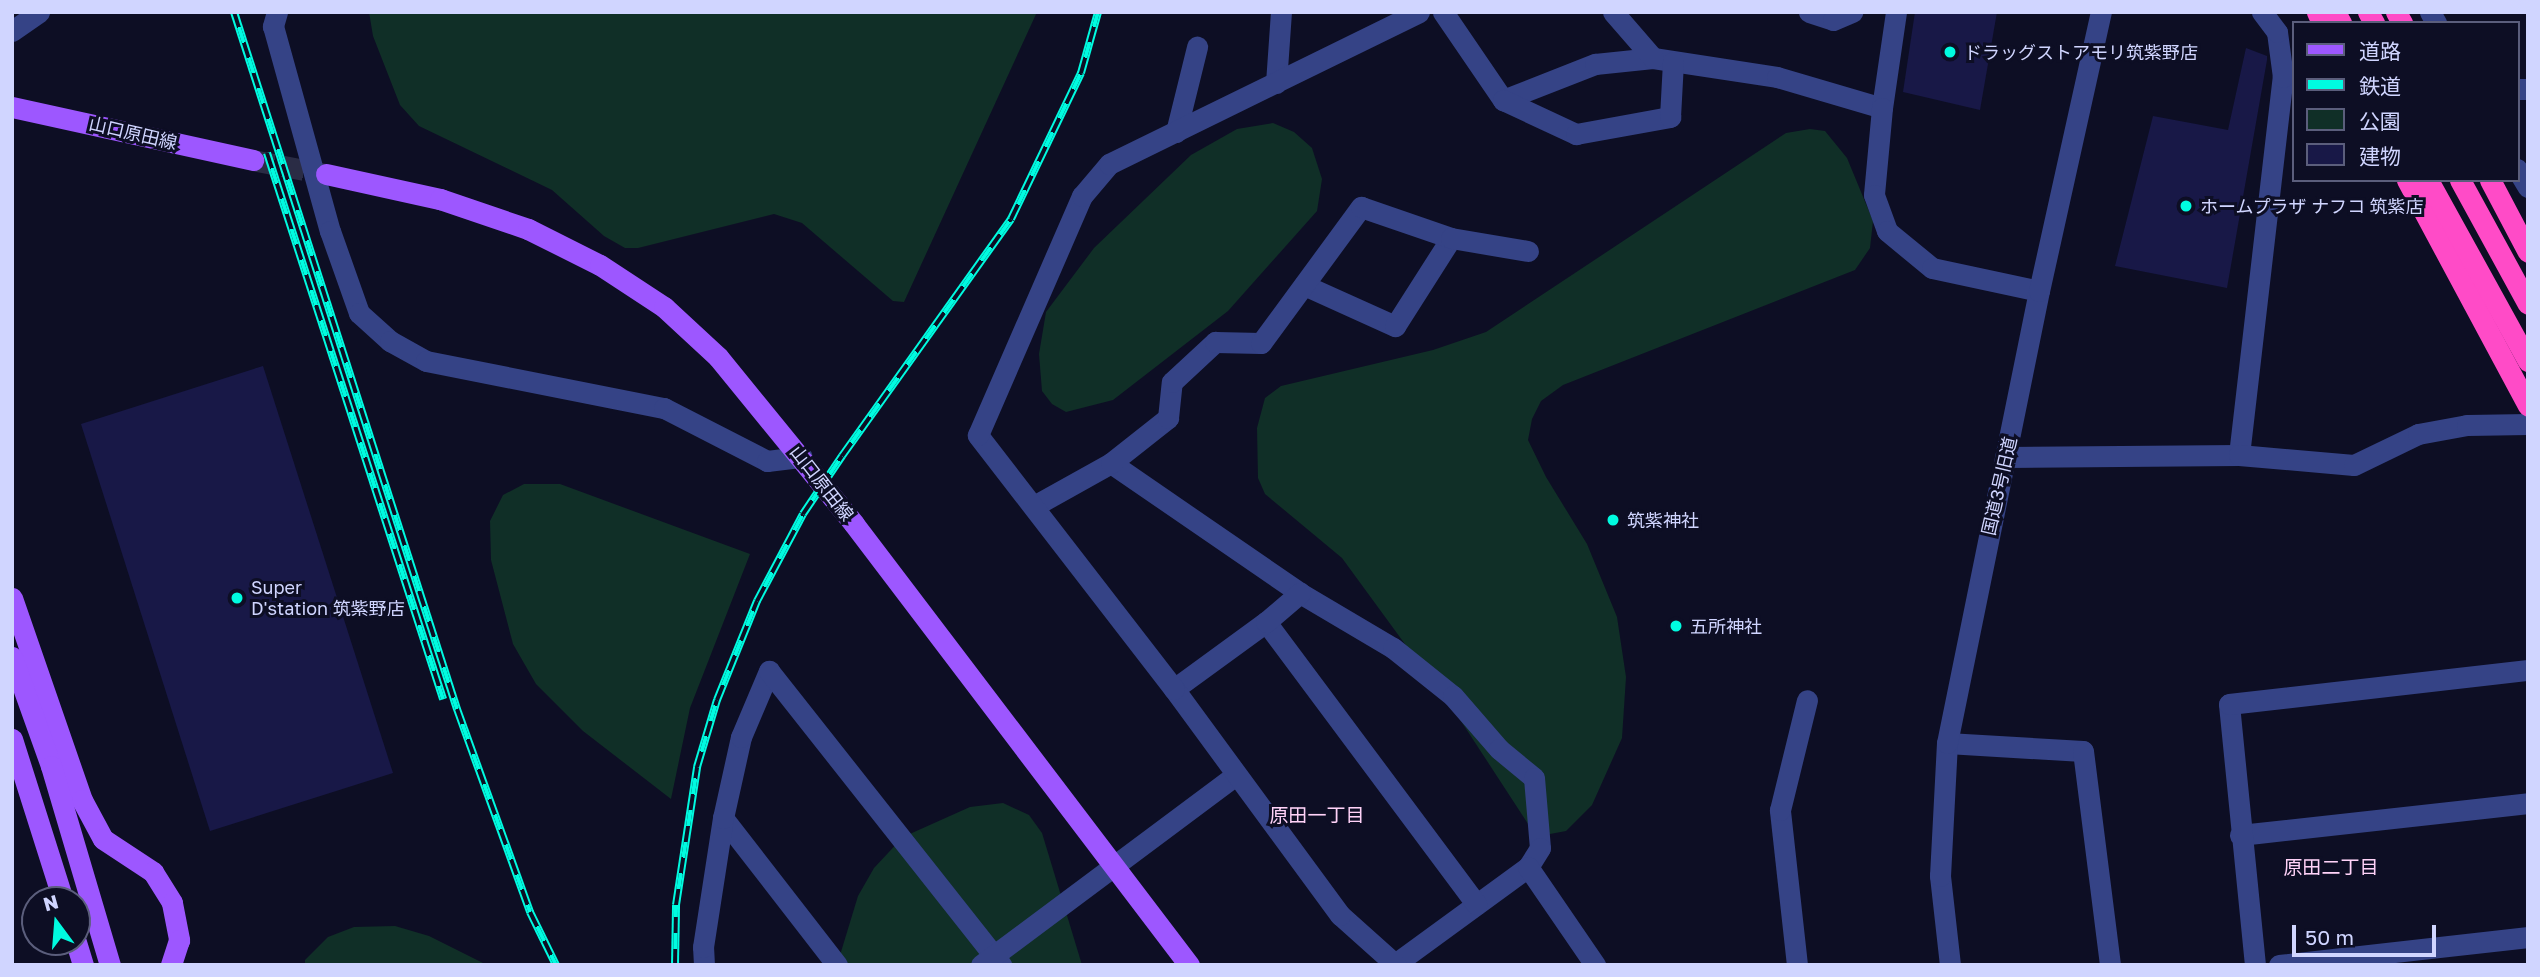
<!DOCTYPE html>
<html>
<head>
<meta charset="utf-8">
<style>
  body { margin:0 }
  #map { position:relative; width:2540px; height:977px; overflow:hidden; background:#0d0e24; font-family:"Golos Text","Noto Sans JP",sans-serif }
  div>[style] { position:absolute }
  .green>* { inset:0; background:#102f27 }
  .building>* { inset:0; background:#181847 }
  .major-tunnel>* { height:21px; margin-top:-10.5px; transform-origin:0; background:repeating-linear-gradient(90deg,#2a2c45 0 21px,transparent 0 31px) }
  .minor>* { height:21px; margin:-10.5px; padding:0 10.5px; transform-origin:10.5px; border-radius:10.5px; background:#354386 }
  .major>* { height:21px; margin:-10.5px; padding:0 10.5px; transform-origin:10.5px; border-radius:10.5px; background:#9d57ff }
  .highway>* { height:21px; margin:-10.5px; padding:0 10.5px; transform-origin:10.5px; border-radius:10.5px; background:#ff4bc7 }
  .rail>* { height:8px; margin-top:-4px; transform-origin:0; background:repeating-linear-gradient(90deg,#0d0e24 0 16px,#00fbe0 0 32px); box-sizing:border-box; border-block:2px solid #00fbe0 }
  .dots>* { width:19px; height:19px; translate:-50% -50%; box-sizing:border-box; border:4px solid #0d0e24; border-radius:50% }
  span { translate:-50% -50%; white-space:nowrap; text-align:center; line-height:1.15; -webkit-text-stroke:6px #0d0e24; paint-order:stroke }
  .poi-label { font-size:18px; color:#d0d5ff }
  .left { translate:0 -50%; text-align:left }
  .street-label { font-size:18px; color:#d0d5ff }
  .neighbourhood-label { font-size:19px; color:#ffd2f8 }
  .frame { position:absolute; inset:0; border:14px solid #d0d5ff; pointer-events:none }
  .legend { position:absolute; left:2292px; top:21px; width:228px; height:161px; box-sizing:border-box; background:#0d0e24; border:2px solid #5b5e7c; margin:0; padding:9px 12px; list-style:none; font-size:21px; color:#d0d5ff }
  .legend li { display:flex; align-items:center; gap:14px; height:35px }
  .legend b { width:35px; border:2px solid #5b5e7c }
  .north { position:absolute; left:21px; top:886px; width:70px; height:70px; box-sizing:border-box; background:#0d0e24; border:2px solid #5b5e7c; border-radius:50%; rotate:344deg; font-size:19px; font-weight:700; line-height:28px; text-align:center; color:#d0d5ff }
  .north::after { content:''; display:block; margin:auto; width:24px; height:32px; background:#00fbe0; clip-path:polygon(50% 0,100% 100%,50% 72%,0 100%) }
  .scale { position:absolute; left:2292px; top:925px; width:144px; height:32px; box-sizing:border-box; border:4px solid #d0d5ff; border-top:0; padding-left:9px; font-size:21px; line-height:24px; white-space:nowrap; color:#d0d5ff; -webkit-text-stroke:5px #0d0e24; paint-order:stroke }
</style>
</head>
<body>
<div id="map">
  <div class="green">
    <i style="clip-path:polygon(369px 12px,1037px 12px,904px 302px,893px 301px,802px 223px,774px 214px,638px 248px,625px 248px,604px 236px,552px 190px,419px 126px,400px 105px,373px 36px)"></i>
    <i style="clip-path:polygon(1273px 123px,1294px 132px,1312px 148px,1322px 179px,1317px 211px,1228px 311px,1113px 400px,1066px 412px,1052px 404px,1042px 391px,1039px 354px,1046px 312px,1094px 248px,1191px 155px,1237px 129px)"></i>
    <i style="clip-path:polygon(1810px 129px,1825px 131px,1847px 158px,1873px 221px,1870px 248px,1855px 270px,1563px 385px,1541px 401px,1532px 419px,1528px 440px,1546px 477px,1587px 544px,1617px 617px,1626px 677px,1622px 738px,1592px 805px,1566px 831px,1550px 834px,1534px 833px,1459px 718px,1342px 558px,1265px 494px,1258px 478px,1257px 428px,1265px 398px,1281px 386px,1433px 350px,1486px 332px,1786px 133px)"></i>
    <i style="clip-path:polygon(524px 484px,560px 484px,750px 554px,690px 708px,671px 799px,583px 731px,536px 684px,513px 644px,491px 560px,490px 521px,503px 495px)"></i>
    <i style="clip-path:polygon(1003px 803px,1029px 815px,1042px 833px,1082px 965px,837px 965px,858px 896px,874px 868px,903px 837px,970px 807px)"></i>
    <i style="clip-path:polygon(395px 926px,429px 936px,487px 965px,305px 965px,305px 960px,328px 937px,354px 927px)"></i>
  </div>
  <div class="building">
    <i style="clip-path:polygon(1915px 12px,1997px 12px,1980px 110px,1903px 92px)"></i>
    <i style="clip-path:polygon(2246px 48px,2267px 56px,2267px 60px,2227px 288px,2115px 266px,2153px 116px,2228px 130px)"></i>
    <i style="clip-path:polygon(263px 366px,393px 773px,210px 831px,81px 424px)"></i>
  </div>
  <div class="major-tunnel">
    <i style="left:253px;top:160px;width:74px;rotate:10.9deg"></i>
  </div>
  <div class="minor">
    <i style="left:277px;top:12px;width:15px;rotate:106deg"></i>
    <i style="left:273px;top:26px;width:213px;rotate:74.5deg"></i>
    <i style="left:330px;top:231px;width:87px;rotate:70.5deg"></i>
    <i style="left:359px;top:313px;width:42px;rotate:42.1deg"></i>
    <i style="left:390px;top:341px;width:41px;rotate:29.1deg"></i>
    <i style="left:426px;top:361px;width:243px;rotate:11.2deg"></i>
    <i style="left:664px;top:408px;width:116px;rotate:27.2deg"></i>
    <i style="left:767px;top:461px;width:35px;rotate:-7deg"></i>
    <i style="left:1443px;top:12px;width:107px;rotate:55.7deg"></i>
    <i style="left:1503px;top:100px;width:99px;rotate:-21.4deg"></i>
    <i style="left:1595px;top:64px;width:58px;rotate:-5.9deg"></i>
    <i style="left:1653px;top:58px;width:125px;rotate:8.7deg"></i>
    <i style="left:1777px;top:77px;width:109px;rotate:16.4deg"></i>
    <i style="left:1613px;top:12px;width:61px;rotate:49deg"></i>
    <i style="left:1809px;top:12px;width:25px;rotate:18deg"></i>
    <i style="left:1833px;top:20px;width:21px;rotate:-23deg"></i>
    <i style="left:1896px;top:12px;width:97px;rotate:98.3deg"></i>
    <i style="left:1882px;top:108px;width:87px;rotate:95.3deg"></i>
    <i style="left:1874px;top:195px;width:38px;rotate:70deg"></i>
    <i style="left:1887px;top:231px;width:58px;rotate:39.4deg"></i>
    <i style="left:1932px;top:268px;width:109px;rotate:12.1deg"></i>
    <i style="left:2430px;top:12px;width:13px;rotate:61deg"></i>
    <i style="left:12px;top:31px;width:33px;rotate:-35deg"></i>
    <i style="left:1276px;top:83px;width:71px;rotate:-86deg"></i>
    <i style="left:2517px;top:89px;width:11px"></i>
    <i style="left:1503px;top:100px;width:81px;rotate:25deg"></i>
    <i style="left:1576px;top:134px;width:96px;rotate:-10.3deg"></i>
    <i style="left:1670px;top:117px;width:55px;rotate:-86.9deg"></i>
    <i style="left:1176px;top:132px;width:88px;rotate:-76.1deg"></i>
    <i style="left:2517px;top:169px;width:21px;rotate:59deg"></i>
    <i style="left:1304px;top:285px;width:100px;rotate:24.3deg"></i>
    <i style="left:1395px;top:326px;width:104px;rotate:-57.5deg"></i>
    <i style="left:2239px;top:455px;width:381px;rotate:-83.4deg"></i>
    <i style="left:2283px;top:77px;width:45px;rotate:-97.6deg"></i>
    <i style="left:2277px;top:32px;width:25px;rotate:-127deg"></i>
    <i style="left:2007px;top:457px;width:232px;rotate:-0.5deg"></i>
    <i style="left:2239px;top:455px;width:115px;rotate:5deg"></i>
    <i style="left:2354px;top:465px;width:71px;rotate:-25.8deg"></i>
    <i style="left:2418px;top:434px;width:50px;rotate:-10.4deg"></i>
    <i style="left:2467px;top:425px;width:61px;rotate:-0.9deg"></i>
    <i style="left:1111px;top:463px;width:229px;rotate:34.5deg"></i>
    <i style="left:1300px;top:593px;width:108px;rotate:30.6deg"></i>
    <i style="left:1393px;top:648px;width:77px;rotate:38.7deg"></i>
    <i style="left:1453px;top:696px;width:70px;rotate:49deg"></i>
    <i style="left:1499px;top:749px;width:45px;rotate:39.6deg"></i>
    <i style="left:1534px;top:778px;width:70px;rotate:85.1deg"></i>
    <i style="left:1540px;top:848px;width:22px;rotate:122deg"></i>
    <i style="left:1528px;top:867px;width:165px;rotate:143.9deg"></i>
    <i style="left:1034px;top:506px;width:88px;rotate:-29.2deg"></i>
    <i style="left:1111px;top:463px;width:73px;rotate:-38.3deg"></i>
    <i style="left:1168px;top:418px;width:36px;rotate:-84deg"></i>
    <i style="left:1172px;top:382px;width:59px;rotate:-42.9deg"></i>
    <i style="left:1215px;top:342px;width:46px;rotate:1.2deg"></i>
    <i style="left:1261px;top:343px;width:169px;rotate:-53.7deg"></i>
    <i style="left:1361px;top:207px;width:95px;rotate:19deg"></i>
    <i style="left:1451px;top:238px;width:78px;rotate:9.6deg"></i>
    <i style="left:1266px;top:622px;width:352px;rotate:53.3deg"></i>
    <i style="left:1174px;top:689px;width:114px;rotate:-36.1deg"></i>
    <i style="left:1266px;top:622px;width:45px;rotate:-40.5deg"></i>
    <i style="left:1947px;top:743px;width:136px;rotate:3.4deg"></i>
    <i style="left:2083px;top:751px;width:216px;rotate:82.8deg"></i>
    <i style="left:723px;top:818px;width:186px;rotate:52.2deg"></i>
    <i style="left:2240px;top:835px;width:290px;rotate:-6.3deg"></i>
    <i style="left:1528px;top:867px;width:119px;rotate:55.6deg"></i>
    <i style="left:704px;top:965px;width:18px;rotate:-93deg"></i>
    <i style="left:703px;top:947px;width:131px;rotate:-81.2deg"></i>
    <i style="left:723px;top:818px;width:83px;rotate:-77.5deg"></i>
    <i style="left:741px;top:737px;width:72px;rotate:-67deg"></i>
    <i style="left:769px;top:671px;width:375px;rotate:51.7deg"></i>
    <i style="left:981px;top:965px;width:318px;rotate:-36.7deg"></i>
    <i style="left:1396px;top:965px;width:75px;rotate:-138.2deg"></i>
    <i style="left:1340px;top:915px;width:280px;rotate:-126.3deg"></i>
    <i style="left:1174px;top:689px;width:321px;rotate:-127.7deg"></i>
    <i style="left:978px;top:435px;width:261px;rotate:-66.5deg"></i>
    <i style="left:1082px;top:196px;width:42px;rotate:-49.8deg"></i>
    <i style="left:1109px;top:164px;width:345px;rotate:-26.1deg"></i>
    <i style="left:1797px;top:965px;width:156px;rotate:-96.3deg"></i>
    <i style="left:1780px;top:810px;width:113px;rotate:-76.2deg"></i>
    <i style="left:1950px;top:965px;width:90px;rotate:-96.4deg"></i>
    <i style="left:1940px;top:876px;width:133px;rotate:-87deg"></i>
    <i style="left:1947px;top:743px;width:461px;rotate:-78.5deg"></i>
    <i style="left:2039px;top:291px;width:286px;rotate:-77.5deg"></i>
    <i style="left:2255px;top:965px;width:262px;rotate:-95.7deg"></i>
    <i style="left:2229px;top:704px;width:301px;rotate:-6.5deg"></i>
    <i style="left:2279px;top:965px;width:251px;rotate:-6.4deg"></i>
  </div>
  <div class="major">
    <i style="left:12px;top:107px;width:247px;rotate:12.4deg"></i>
    <i style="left:326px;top:174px;width:117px;rotate:12.4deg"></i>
    <i style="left:440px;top:199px;width:93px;rotate:18.8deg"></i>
    <i style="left:528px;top:229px;width:80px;rotate:26.6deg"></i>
    <i style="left:600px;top:265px;width:77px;rotate:33.3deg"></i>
    <i style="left:664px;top:307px;width:74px;rotate:42.8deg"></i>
    <i style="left:718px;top:357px;width:215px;rotate:50.8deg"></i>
    <i style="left:854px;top:524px;width:554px;rotate:52.78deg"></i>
    <i style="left:12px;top:598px;width:214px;rotate:70.9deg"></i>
    <i style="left:82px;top:800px;width:44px;rotate:61.7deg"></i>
    <i style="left:103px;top:839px;width:60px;rotate:33.4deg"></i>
    <i style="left:153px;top:872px;width:36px;rotate:58deg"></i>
    <i style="left:172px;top:903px;width:38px;rotate:79deg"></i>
    <i style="left:179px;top:940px;width:26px;rotate:108deg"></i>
    <i style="left:12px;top:657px;width:116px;rotate:70.3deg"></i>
    <i style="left:51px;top:766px;width:208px;rotate:73.5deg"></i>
    <i style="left:12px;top:739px;width:169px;rotate:72.4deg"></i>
    <i style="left:76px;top:942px;width:24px;rotate:73deg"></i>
  </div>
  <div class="highway">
    <i style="left:2317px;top:12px;width:12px;rotate:66deg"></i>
    <i style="left:2335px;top:12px;width:13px;rotate:61deg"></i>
    <i style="left:2368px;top:12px;width:13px;rotate:61deg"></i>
    <i style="left:2396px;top:12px;width:13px;rotate:61deg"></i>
    <i style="left:2407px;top:180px;width:256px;rotate:61.8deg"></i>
    <i style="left:2428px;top:180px;width:207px;rotate:61.1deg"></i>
    <i style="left:2460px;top:180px;width:141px;rotate:61.3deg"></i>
    <i style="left:2490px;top:180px;width:81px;rotate:62.2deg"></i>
  </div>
  <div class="rail">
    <i style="left:234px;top:12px;width:732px;rotate:72.26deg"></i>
    <i style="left:457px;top:709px;width:216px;rotate:70.2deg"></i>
    <i style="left:530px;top:912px;width:59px;rotate:63.9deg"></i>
    <i style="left:267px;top:153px;width:574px;rotate:72.13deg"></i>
    <i style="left:675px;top:965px;width:60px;rotate:-89deg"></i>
    <i style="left:676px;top:905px;width:140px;rotate:-81.3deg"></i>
    <i style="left:697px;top:767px;width:70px;rotate:-73.4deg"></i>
    <i style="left:717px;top:700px;width:107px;rotate:-68deg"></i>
    <i style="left:757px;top:601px;width:98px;rotate:-62.1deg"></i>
    <i style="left:803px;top:514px;width:70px;rotate:-56.1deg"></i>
    <i style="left:842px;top:456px;width:291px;rotate:-54.5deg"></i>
    <i style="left:1011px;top:219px;width:162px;rotate:-64.4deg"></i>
    <i style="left:1081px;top:73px;width:63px;rotate:-74.4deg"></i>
  </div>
  <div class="dots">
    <i style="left:1950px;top:52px;background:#00fbe0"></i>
    <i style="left:2186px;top:206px;background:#00fbe0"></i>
    <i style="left:1613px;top:520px;background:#00fbe0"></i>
    <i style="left:237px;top:598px;background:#00fbe0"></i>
    <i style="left:1676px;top:626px;background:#00fbe0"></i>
  </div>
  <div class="poi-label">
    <span class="left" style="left:1964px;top:52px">ドラッグストアモリ筑紫野店</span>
    <span class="left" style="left:2200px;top:206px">ホームプラザ ナフコ 筑紫店</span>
    <span class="left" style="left:1627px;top:520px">筑紫神社</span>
    <span class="left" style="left:251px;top:598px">Super<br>D'station 筑紫野店</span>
    <span class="left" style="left:1690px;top:626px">五所神社</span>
  </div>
  <div class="street-label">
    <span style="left:133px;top:133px;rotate:13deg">山口原田線</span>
    <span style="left:822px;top:483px;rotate:52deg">山口原田線</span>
    <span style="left:1999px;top:486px;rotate:-77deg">国道3号旧道</span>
  </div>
  <div class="neighbourhood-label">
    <span style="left:1317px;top:815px">原田一丁目</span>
    <span style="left:2331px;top:867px">原田二丁目</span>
  </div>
  <div class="frame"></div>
  <ul class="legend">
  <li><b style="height:9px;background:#9d57ff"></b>道路</li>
  <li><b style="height:9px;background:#00fbe0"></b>鉄道</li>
  <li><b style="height:19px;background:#102f27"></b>公園</li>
  <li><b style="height:19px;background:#181847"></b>建物</li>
  </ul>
  <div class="north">N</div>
  <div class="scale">50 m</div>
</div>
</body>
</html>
